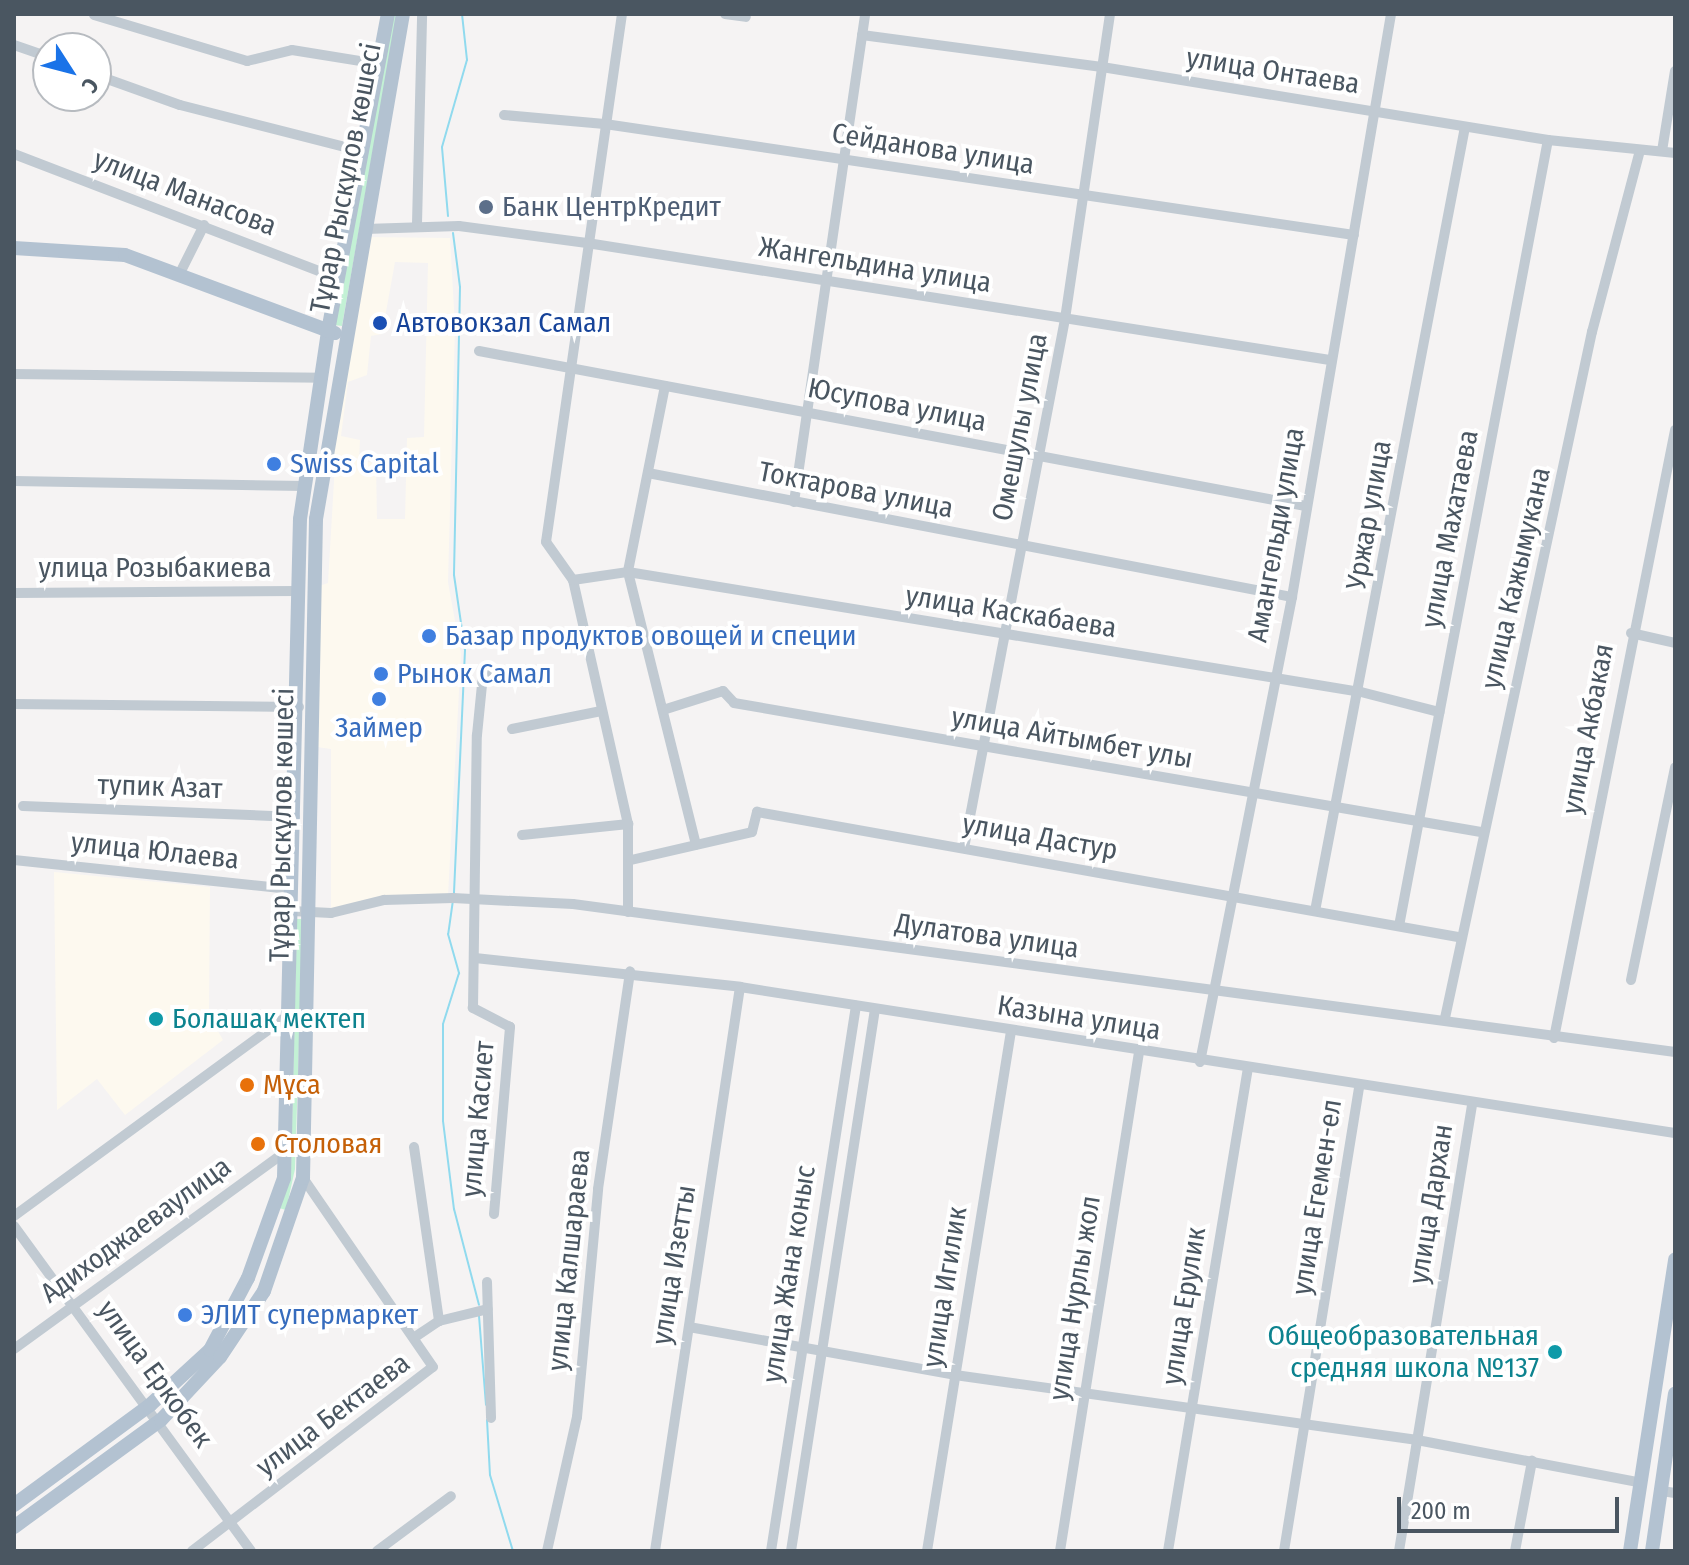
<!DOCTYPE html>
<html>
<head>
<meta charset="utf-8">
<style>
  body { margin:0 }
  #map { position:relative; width:1689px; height:1565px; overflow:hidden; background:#f5f3f3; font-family:"Fira Sans Condensed",sans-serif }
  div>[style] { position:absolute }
  .commercial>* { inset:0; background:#fdf9ef }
  .green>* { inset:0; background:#c3f1d5 }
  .stream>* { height:2px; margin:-1px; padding:0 1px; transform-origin:1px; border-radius:1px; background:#90daee }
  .minor>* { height:10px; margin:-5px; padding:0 5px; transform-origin:5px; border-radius:5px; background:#c1cad2 }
  .major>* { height:14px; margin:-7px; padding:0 7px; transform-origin:7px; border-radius:7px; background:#b3c2d1 }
  .dots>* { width:22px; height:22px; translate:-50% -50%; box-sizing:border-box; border:4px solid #fff; border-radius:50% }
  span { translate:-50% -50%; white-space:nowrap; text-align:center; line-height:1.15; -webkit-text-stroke:8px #fff; paint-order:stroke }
  .street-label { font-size:28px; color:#4a5661 }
  .service-label { font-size:28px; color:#4e5e75 }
  .left { translate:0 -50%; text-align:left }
  .transit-label { font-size:28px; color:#164399 }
  .shop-label { font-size:28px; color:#366cbe }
  .culture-label { font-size:28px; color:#0d838f }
  .right { translate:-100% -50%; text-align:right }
  .food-label { font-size:28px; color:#c56008 }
  .frame { position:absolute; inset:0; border:16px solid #4a5661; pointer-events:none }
  .north { position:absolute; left:32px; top:32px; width:80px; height:80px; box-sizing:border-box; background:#fff; border:2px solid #b7bbc0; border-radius:50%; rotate:126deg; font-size:22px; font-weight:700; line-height:32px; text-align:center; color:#4a5661 }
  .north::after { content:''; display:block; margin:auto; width:28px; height:36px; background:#1a73e8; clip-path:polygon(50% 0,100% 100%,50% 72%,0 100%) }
  .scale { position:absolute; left:1397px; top:1497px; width:222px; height:36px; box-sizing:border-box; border:4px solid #4a5661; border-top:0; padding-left:10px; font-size:24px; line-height:28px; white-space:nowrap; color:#4a5661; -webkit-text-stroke:6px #fff; paint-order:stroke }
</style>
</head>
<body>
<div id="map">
  <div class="commercial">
    <i style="clip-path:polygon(evenodd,364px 237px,450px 238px,455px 326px,448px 582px,461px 654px,448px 896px,331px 911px,331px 749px,317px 747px,316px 587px,328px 583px,335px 464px,327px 463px,364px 237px,395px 262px,428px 263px,424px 437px,407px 438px,405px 519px,377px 519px,376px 463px,359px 461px,360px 440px,341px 436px,348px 382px,367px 375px,371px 336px,382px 334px,395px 262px)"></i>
    <i style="clip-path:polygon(54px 872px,210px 887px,209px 1015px,223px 1040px,125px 1115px,97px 1079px,57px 1110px)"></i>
  </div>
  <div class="green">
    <i style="clip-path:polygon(391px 14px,397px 14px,342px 326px,334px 325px)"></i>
    <i style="clip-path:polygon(297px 919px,303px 919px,295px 1169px,286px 1210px,279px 1208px,291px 1169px)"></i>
  </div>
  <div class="stream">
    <i style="left:448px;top:216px;width:69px;rotate:-95deg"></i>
    <i style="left:442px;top:147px;width:91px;rotate:-74deg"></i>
    <i style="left:467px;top:60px;width:46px;rotate:-96.2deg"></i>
    <i style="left:453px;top:233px;width:54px;rotate:82.6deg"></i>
    <i style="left:460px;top:287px;width:288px;rotate:91.2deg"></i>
    <i style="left:454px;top:575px;width:76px;rotate:81.7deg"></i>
    <i style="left:465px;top:650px;width:244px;rotate:92.6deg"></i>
    <i style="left:453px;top:900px;width:34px;rotate:98deg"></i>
    <i style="left:448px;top:934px;width:41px;rotate:74.2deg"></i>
    <i style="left:459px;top:973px;width:53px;rotate:107.4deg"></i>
    <i style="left:443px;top:1024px;width:97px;rotate:90deg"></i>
    <i style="left:443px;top:1121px;width:89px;rotate:82.9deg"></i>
    <i style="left:454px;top:1209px;width:99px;rotate:75.4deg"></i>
    <i style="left:479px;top:1316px;width:89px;rotate:85.5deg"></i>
    <i style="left:487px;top:1420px;width:55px;rotate:86.9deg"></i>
    <i style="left:490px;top:1475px;width:79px;rotate:73.2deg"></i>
  </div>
  <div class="minor">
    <i style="left:622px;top:14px;width:533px;rotate:98.19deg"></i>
    <i style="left:546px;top:542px;width:47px;rotate:54.6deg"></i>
    <i style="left:573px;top:580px;width:250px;rotate:77.3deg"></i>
    <i style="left:628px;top:824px;width:88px;rotate:90deg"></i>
    <i style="left:725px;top:14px;width:21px;rotate:8deg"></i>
    <i style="left:94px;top:15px;width:160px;rotate:16.7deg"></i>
    <i style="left:247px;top:61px;width:46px;rotate:-13.7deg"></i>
    <i style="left:292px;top:50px;width:87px;rotate:9.2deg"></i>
    <i style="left:862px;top:35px;width:242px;rotate:7.6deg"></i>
    <i style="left:1102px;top:67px;width:452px;rotate:9.3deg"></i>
    <i style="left:1548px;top:140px;width:128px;rotate:5.8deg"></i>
    <i style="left:14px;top:45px;width:36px;rotate:19deg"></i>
    <i style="left:96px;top:75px;width:89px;rotate:19.7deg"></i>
    <i style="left:180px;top:105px;width:186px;rotate:14.3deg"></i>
    <i style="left:504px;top:115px;width:101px;rotate:5.1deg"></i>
    <i style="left:605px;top:124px;width:757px;rotate:8.43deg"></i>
    <i style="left:1662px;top:151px;width:81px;rotate:-80.8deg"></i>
    <i style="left:14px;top:154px;width:346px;rotate:21deg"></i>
    <i style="left:417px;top:224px;width:210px;rotate:-88.6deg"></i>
    <i style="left:365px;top:229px;width:94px;rotate:-1.8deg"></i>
    <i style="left:459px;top:226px;width:129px;rotate:7.6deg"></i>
    <i style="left:587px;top:243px;width:752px;rotate:8.95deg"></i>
    <i style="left:179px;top:275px;width:56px;rotate:-63.4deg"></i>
    <i style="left:479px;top:351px;width:841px;rotate:10.62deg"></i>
    <i style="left:14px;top:374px;width:309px;rotate:0.7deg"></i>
    <i style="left:665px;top:386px;width:190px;rotate:101.3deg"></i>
    <i style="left:628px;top:572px;width:281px;rotate:76deg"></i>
    <i style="left:648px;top:473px;width:656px;rotate:10.9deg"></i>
    <i style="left:14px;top:481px;width:291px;rotate:1deg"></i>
    <i style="left:794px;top:502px;width:493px;rotate:-81.7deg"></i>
    <i style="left:573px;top:580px;width:56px;rotate:-8.3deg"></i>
    <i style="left:628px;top:572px;width:743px;rotate:9.3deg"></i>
    <i style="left:1361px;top:692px;width:81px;rotate:14.4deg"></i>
    <i style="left:14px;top:593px;width:283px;rotate:-0.4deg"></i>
    <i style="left:1631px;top:633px;width:45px;rotate:12.8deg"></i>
    <i style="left:14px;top:704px;width:285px;rotate:0.6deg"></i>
    <i style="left:663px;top:710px;width:63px;rotate:-17.6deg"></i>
    <i style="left:723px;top:691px;width:16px;rotate:47deg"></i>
    <i style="left:734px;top:703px;width:758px;rotate:9.8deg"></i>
    <i style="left:512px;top:729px;width:91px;rotate:-11.4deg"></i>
    <i style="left:23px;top:806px;width:272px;rotate:2.3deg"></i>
    <i style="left:522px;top:835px;width:107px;rotate:-5.9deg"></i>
    <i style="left:964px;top:848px;width:539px;rotate:-79.19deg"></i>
    <i style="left:1065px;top:319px;width:308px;rotate:-81.6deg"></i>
    <i style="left:14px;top:860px;width:280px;rotate:6deg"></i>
    <i style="left:631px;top:860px;width:124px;rotate:-13deg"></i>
    <i style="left:752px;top:832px;width:21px;rotate:-76deg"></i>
    <i style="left:757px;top:812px;width:712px;rotate:10.11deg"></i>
    <i style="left:292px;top:911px;width:39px;rotate:3deg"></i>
    <i style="left:331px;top:913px;width:55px;rotate:-13.8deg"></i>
    <i style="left:384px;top:900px;width:69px;rotate:-1.7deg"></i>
    <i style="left:453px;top:898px;width:120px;rotate:2.9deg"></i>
    <i style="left:573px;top:904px;width:1112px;rotate:7.65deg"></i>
    <i style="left:1315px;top:911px;width:798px;rotate:-79.17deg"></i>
    <i style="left:1399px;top:926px;width:800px;rotate:-79.27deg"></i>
    <i style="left:475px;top:958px;width:267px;rotate:6.2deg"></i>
    <i style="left:740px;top:987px;width:946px;rotate:8.88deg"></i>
    <i style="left:1631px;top:980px;width:217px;rotate:-78.3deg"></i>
    <i style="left:1445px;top:1018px;width:702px;rotate:-77.91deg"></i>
    <i style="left:1592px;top:332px;width:188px;rotate:-75.2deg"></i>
    <i style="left:1554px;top:1038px;width:620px;rotate:-78.74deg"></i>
    <i style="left:1200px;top:1062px;width:474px;rotate:-78.8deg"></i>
    <i style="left:1292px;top:597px;width:591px;rotate:-80.36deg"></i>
    <i style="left:414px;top:1147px;width:176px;rotate:81.8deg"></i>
    <i style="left:494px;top:1214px;width:188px;rotate:-85.1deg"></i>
    <i style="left:510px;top:1027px;width:42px;rotate:-152.8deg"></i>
    <i style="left:473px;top:1008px;width:273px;rotate:-89.2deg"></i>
    <i style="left:477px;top:735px;width:60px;rotate:-84.3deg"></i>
    <i style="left:483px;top:675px;width:32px;rotate:-2deg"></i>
    <i style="left:14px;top:1216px;width:341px;rotate:-36.2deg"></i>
    <i style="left:14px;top:1226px;width:402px;rotate:53.9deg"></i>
    <i style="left:487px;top:1282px;width:136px;rotate:88.3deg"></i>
    <i style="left:689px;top:1327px;width:270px;rotate:10.2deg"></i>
    <i style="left:955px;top:1375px;width:467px;rotate:8deg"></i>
    <i style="left:1417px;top:1440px;width:229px;rotate:10.8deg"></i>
    <i style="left:415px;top:1337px;width:29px;rotate:-34deg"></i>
    <i style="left:439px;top:1321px;width:50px;rotate:-13.8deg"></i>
    <i style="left:14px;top:1349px;width:337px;rotate:-36deg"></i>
    <i style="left:1662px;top:1491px;width:13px;rotate:9deg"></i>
    <i style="left:192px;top:1551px;width:303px;rotate:-37.4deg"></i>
    <i style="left:433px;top:1367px;width:229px;rotate:-124.5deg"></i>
    <i style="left:377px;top:1551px;width:92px;rotate:-36.6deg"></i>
    <i style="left:547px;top:1551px;width:137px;rotate:-77.4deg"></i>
    <i style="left:577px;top:1417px;width:229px;rotate:-84.7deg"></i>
    <i style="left:598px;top:1189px;width:220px;rotate:-81.6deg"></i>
    <i style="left:655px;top:1551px;width:570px;rotate:-81.43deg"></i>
    <i style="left:771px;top:1551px;width:552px;rotate:-81.14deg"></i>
    <i style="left:791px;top:1551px;width:548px;rotate:-81.19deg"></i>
    <i style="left:927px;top:1551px;width:527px;rotate:-80.82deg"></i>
    <i style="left:1060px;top:1551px;width:505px;rotate:-81deg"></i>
    <i style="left:1168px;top:1551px;width:488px;rotate:-80.6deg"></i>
    <i style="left:1284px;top:1551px;width:470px;rotate:-80.8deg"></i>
    <i style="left:1399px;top:1551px;width:454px;rotate:-80.7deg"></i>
    <i style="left:1515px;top:1551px;width:92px;rotate:-79.3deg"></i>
  </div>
  <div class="major">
    <i style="left:14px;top:248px;width:111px;rotate:3.6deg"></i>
    <i style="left:125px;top:255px;width:224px;rotate:20.4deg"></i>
    <i style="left:14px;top:1505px;width:169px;rotate:-36.3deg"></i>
    <i style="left:150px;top:1405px;width:81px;rotate:-42.5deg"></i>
    <i style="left:210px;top:1350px;width:81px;rotate:-62.2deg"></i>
    <i style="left:248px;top:1278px;width:106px;rotate:-70.2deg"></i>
    <i style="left:284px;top:1178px;width:659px;rotate:-88.61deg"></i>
    <i style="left:300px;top:519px;width:190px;rotate:-81.5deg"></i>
    <i style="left:328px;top:331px;width:323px;rotate:-79.3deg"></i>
    <i style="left:14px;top:1527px;width:182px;rotate:-36.1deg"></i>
    <i style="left:161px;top:1420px;width:86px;rotate:-46.9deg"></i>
    <i style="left:220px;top:1357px;width:79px;rotate:-56.3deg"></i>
    <i style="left:264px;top:1291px;width:120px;rotate:-71deg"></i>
    <i style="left:303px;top:1178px;width:659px;rotate:-88.87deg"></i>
    <i style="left:316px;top:519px;width:512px;rotate:-80.23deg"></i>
    <i style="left:1630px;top:1551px;width:295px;rotate:-81.2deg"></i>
    <i style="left:1652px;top:1551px;width:159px;rotate:-81.7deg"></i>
  </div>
  <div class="dots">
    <i style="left:486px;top:207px;background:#5c6f8a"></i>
    <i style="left:380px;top:323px;background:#1a4fb4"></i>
    <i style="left:274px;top:464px;background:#3f7fe0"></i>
    <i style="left:429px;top:636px;background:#3f7fe0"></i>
    <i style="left:381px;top:674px;background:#3f7fe0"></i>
    <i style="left:379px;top:699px;background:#3f7fe0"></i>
    <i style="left:156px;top:1019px;background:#0f9aa8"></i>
    <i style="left:247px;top:1085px;background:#e8710a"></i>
    <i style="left:258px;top:1144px;background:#e8710a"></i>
    <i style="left:185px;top:1315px;background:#3f7fe0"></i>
    <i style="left:1555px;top:1352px;background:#0f9aa8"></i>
  </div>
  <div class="street-label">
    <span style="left:1273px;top:71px;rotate:9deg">улица Онтаева</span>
    <span style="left:933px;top:149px;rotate:9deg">Сейданова улица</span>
    <span style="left:346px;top:178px;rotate:-79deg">Тұрар Рыскұлов көшесі</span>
    <span style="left:185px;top:193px;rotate:21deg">улица Манасова</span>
    <span style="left:875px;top:265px;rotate:9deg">Жангельдина улица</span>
    <span style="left:897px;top:405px;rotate:11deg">Юсупова улица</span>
    <span style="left:1020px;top:427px;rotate:-79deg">Омешулы улица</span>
    <span style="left:856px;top:490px;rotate:11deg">Токтарова улица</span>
    <span style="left:1369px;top:515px;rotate:-80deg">Уржар улица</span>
    <span style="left:1450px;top:529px;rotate:-79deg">улица Махатаева</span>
    <span style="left:1276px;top:535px;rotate:-80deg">Амангельди улица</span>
    <span style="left:155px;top:568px">улица Розыбакиева</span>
    <span style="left:1516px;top:578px;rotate:-77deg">улица Кажымукана</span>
    <span style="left:1011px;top:612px;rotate:9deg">улица Каскабаева</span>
    <span style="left:1588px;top:729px;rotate:-79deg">улица Акбакая</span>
    <span style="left:1072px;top:738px;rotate:10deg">улица Айтымбет улы</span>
    <span style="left:160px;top:787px;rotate:2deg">тупик Азат</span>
    <span style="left:282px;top:825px;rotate:-89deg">Тұрар Рыскұлов көшесі</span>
    <span style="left:1040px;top:837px;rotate:10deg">улица Дастур</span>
    <span style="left:155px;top:851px;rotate:6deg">улица Юлаева</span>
    <span style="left:987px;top:936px;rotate:8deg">Дулатова улица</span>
    <span style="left:1079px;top:1018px;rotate:9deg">Казына улица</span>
    <span style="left:478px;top:1119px;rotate:-85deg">улица Касиет</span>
    <span style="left:1317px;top:1197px;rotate:-81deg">улица Егемен-ел</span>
    <span style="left:1431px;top:1204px;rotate:-81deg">улица Дархан</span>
    <span style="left:136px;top:1230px;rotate:-36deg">Адиходжаеваулица</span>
    <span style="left:569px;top:1260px;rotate:-84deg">улица Калшараева</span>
    <span style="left:674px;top:1265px;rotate:-81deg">улица Изетты</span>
    <span style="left:789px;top:1274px;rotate:-81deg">улица Жана коныс</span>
    <span style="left:945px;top:1287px;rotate:-81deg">улица Игилик</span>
    <span style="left:1075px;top:1298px;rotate:-81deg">улица Нурлы жол</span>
    <span style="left:1184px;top:1306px;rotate:-81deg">улица Ерулик</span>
    <span style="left:155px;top:1374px;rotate:54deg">улица Еркобек</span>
    <span style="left:333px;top:1415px;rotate:-37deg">улица Бектаева</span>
  </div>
  <div class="service-label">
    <span class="left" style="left:502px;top:207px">Банк ЦентрКредит</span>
  </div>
  <div class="transit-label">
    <span class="left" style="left:396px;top:323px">Автовокзал Самал</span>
  </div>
  <div class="shop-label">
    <span class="left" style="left:290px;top:464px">Swiss Capital</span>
    <span class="left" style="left:445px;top:636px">Базар продуктов овощей и специи</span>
    <span class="left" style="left:397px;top:674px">Рынок Самал</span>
    <span style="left:379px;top:728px">Займер</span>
    <span class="left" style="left:201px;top:1315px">ЭЛИТ супермаркет</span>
  </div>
  <div class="culture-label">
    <span class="left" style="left:172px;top:1019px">Болашақ мектеп</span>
    <span class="right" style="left:1539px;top:1352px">Общеобразовательная<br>средняя школа №137</span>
  </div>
  <div class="food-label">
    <span class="left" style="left:263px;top:1085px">Мұса</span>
    <span class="left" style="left:274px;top:1144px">Столовая</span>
  </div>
  <div class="frame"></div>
  <div class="north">С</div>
  <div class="scale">200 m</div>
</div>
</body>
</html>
